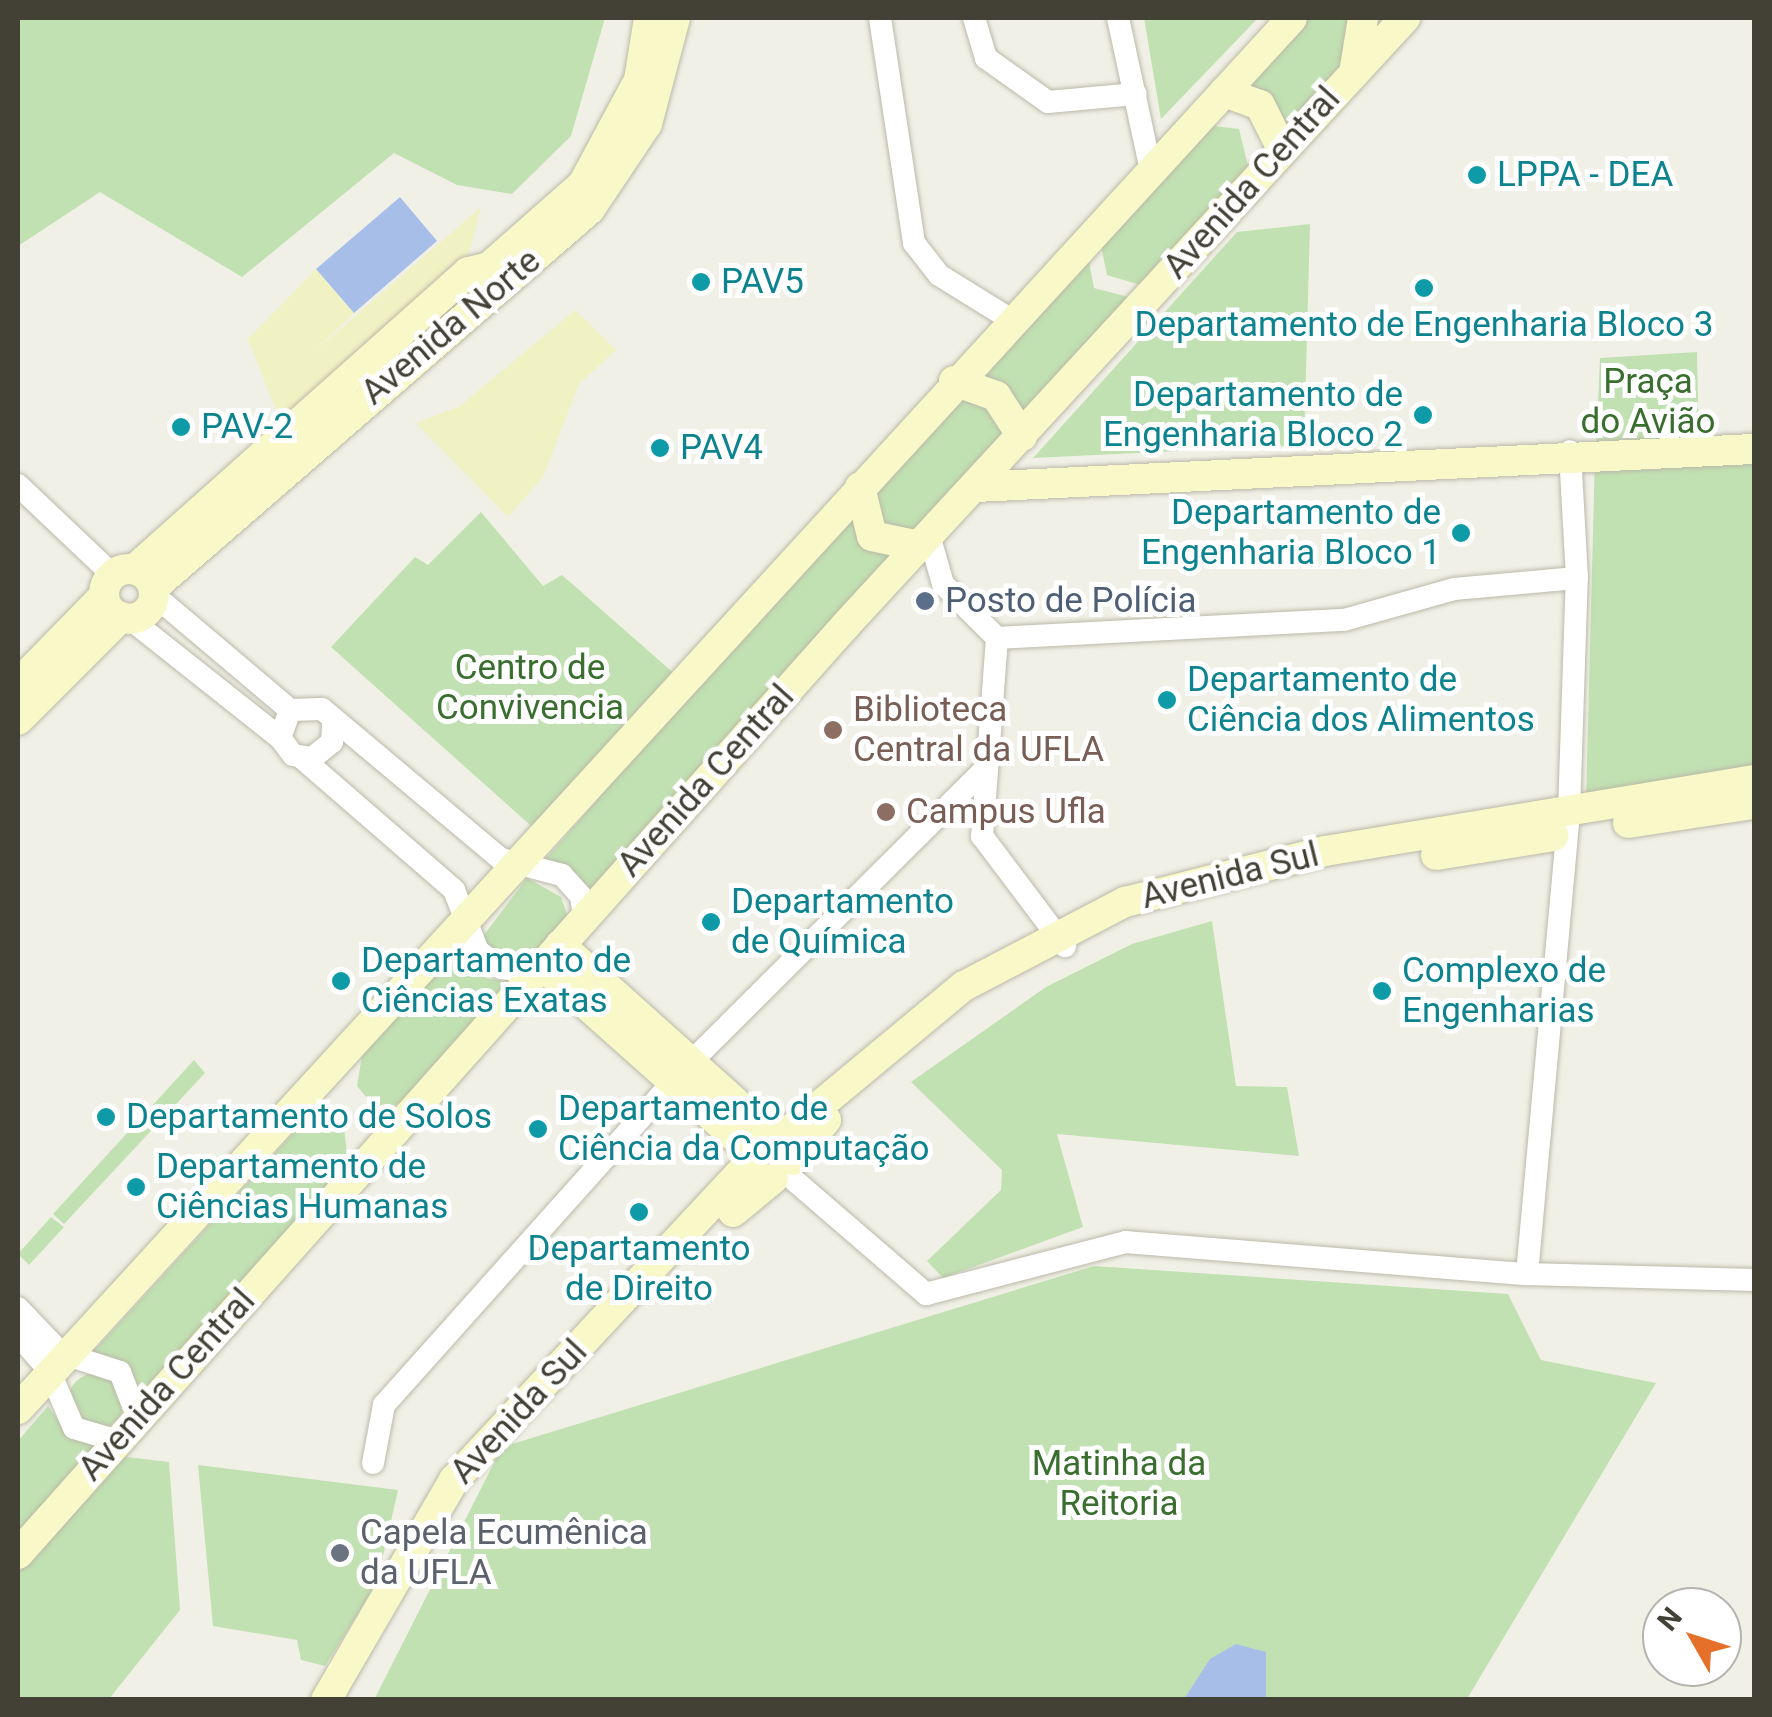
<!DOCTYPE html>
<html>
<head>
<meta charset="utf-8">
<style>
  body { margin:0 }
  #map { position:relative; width:1772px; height:1717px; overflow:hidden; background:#f1f0e6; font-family:Roboto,sans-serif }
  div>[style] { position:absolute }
  .green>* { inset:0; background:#c1e1b2 }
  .round { border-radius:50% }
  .sand>* { inset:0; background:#f1f2c4 }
  .water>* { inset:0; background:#a7bfe8 }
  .roads { filter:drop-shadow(0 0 2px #bbb9a9) drop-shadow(0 0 2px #bbb9a9) }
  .street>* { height:22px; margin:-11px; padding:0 11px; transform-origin:11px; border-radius:11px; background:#fff }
  .secondary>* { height:30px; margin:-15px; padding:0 15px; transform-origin:15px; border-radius:15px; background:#f9f8c8 }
  .secondary>.ring { margin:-15px; padding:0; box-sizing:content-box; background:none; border:30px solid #f9f8c8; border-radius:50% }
  .dots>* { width:28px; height:28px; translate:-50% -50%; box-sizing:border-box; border:5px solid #fff; border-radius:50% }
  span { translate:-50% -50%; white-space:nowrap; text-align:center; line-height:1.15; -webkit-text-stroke:10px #fff; paint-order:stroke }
  .culture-label { font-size:35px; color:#0d838f }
  .left { translate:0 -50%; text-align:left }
  .right { translate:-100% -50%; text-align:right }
  .street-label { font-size:35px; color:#434136 }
  .park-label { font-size:35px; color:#396e2f }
  .service-label { font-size:35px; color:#4e5e75 }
  .education-label { font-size:35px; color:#785e54 }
  .worship-label { font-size:35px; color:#5b616d }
  .frame { position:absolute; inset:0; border:20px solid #434136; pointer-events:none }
  .north { position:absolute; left:1642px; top:1587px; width:100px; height:100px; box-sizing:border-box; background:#fff; border:2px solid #b4b3af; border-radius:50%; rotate:309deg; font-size:28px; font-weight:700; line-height:40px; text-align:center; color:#434136 }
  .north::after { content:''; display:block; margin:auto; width:35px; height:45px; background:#e4702a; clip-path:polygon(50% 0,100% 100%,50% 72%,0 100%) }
</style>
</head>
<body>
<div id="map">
  <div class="green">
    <i style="clip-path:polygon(18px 18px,605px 18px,571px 136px,512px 194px,457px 185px,394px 153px,242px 277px,100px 192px,18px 246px)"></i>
    <i style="clip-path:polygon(1144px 18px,1258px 18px,1161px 119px)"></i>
    <i style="clip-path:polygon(1309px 18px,1346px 18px,1355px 27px,1350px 56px,1289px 130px,1246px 85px)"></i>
    <i style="clip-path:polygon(1206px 125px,1239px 129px,1250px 174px,1147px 287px,1107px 275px,1099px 236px)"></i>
    <i style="clip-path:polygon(1310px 224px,1304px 445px,1033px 458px,1237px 232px)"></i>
    <i style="clip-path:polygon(1086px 246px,1094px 288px,1136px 299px,1023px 427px,967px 381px)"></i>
    <i style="clip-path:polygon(1697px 352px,1699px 447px,1596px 450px,1600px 358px)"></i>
    <i style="clip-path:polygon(957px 392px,997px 407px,1014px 436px,917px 539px,874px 531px,868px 491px)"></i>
    <i style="clip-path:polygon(1595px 454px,1754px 462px,1754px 776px,1586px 802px)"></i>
    <i style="clip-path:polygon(855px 504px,908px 550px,589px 898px,578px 874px,544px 861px)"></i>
    <i style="clip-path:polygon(481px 512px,543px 586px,562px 575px,678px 677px,539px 833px,331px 647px,415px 557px,428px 565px)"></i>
    <i style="clip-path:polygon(527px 878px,561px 897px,569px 920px,532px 964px,500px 957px,481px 939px)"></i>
    <i style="clip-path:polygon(1212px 921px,1236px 1086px,1287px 1087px,1299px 1156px,1057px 1134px,1083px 1227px,943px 1278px,927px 1261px,1001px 1190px,1002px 1170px,911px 1082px,1046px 987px,1132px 944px)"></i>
    <i style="clip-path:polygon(460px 945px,486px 978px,514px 983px,406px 1100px,387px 1109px,367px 1098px,357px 1086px,363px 1050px)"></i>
    <i style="clip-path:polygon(194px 1060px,205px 1073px,64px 1224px,53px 1214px)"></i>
    <i style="clip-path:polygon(329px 1110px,343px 1119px,348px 1163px,139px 1400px,93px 1352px,308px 1117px)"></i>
    <i style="clip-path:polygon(51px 1217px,64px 1227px,29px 1265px,18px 1254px)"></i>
    <i style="clip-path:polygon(1094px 1266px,1508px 1294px,1541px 1360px,1656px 1383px,1467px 1699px,374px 1700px,502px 1447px)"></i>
    <i class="round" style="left:68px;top:1373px;width:56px;height:56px"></i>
    <i style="clip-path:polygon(48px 1406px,69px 1436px,98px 1447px,18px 1536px,18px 1441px)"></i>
    <i style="clip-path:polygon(119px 1456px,169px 1462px,180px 1610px,109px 1699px,18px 1700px,18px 1573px)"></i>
    <i style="clip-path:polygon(198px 1465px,398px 1490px,377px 1583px,325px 1666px,301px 1660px,297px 1640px,213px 1626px)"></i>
  </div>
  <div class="sand">
    <i style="clip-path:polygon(481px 207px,467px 262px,281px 423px,248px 339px,316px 269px,354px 313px,313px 353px)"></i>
    <i style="clip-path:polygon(575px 310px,616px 350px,579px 384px,543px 477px,508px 517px,416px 423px,460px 406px)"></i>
  </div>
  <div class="water">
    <i style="clip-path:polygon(400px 197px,437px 241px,354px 313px,316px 269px)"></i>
    <i style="clip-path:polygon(1236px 1644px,1266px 1652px,1266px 1699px,1184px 1699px,1210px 1659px)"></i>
  </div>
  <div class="roads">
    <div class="street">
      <i style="left:880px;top:18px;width:228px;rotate:81.4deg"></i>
      <i style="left:914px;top:243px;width:41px;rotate:52deg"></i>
      <i style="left:939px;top:275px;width:84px;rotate:31.8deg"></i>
      <i style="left:974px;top:18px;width:42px;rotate:73.3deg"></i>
      <i style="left:986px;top:58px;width:76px;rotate:35.4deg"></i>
      <i style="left:1048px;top:102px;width:88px;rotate:-5.2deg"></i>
      <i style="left:1118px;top:18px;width:156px;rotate:77.8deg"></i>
      <i style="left:18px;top:485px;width:131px;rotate:43.5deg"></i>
      <i style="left:929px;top:535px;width:51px;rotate:74.1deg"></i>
      <i style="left:943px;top:584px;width:76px;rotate:45deg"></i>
      <i style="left:997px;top:638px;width:199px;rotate:94.3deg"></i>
      <i style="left:982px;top:836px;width:138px;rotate:53deg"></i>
      <i style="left:154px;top:595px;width:178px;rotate:40.2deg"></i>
      <i style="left:130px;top:619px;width:191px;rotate:38.4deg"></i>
      <i style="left:997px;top:638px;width:347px;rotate:-3deg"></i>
      <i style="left:1344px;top:620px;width:114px;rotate:-15.7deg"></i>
      <i style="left:1454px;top:589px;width:123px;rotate:-5.1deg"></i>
      <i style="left:333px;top:724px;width:18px;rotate:93deg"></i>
      <i style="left:332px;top:742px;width:26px;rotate:141deg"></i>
      <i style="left:312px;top:758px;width:19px;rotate:-171deg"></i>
      <i style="left:293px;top:755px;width:21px;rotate:-127deg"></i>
      <i style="left:280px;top:738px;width:30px;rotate:-70deg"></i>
      <i style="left:290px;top:710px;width:32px;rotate:-2deg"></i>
      <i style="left:322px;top:709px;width:234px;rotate:40deg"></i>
      <i style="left:501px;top:859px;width:63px;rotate:14.7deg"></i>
      <i style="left:562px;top:875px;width:28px;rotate:48deg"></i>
      <i style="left:581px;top:896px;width:21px;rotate:82deg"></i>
      <i style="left:303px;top:759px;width:200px;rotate:40.9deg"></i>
      <i style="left:454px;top:890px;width:66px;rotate:68.5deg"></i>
      <i style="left:478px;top:951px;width:29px;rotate:36deg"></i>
      <i style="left:501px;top:968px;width:35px;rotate:7deg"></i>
      <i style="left:787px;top:1174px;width:184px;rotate:40.8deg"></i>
      <i style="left:926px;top:1294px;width:206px;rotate:-14.6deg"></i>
      <i style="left:1125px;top:1242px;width:403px;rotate:4.6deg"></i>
      <i style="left:1527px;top:1274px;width:227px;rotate:1.5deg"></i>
      <i style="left:1527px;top:1274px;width:463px;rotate:-84.8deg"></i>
      <i style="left:1569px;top:813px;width:235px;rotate:-88.1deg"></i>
      <i style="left:1577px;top:578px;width:127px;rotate:-93.2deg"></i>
      <i style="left:18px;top:1308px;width:62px;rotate:46.3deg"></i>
      <i style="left:61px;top:1353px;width:62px;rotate:17.9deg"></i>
      <i style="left:120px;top:1372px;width:47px;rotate:68.9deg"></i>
      <i style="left:18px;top:1335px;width:47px;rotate:48.5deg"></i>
      <i style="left:49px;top:1370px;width:63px;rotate:66.7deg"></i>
      <i style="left:74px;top:1428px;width:43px;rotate:16.3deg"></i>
      <i style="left:373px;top:1463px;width:59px;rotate:-79.3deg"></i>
      <i style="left:384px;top:1405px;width:457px;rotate:-48.2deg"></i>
      <i style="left:689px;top:1064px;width:418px;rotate:-44.9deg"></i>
    </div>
    <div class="secondary">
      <i style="left:1355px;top:67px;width:50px;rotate:-80.7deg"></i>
      <i style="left:1224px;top:92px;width:38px;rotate:20deg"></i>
      <i style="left:1260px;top:105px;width:51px;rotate:63.4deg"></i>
      <i style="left:954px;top:381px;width:45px;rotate:19.7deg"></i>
      <i style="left:996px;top:396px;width:48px;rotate:57deg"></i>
      <i style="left:860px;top:487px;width:50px;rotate:76.2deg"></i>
      <i style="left:872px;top:536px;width:48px;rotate:12deg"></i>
      <i style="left:976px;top:487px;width:779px;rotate:-2.8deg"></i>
      <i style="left:135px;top:569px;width:446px;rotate:-41.7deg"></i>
      <i style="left:468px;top:272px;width:22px;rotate:-13deg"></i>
      <i style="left:489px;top:267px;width:125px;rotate:-41.4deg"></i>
      <i style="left:583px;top:184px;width:118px;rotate:-61.7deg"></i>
      <i style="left:639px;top:80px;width:63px;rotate:-80.8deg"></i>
      <i class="ring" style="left:104px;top:569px;width:20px;height:20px"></i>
      <i style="left:154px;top:587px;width:577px;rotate:-40.92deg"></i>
      <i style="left:590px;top:209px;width:102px;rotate:-56.2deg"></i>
      <i style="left:647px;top:124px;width:110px;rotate:-75.2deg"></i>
      <i style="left:18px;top:684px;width:123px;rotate:-45.7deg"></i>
      <i style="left:18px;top:720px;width:146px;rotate:-45deg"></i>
      <i style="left:1628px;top:823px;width:127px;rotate:-8.6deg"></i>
      <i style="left:1436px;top:855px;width:119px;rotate:-9.2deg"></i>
      <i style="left:560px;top:945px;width:310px;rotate:41.9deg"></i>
      <i style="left:542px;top:965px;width:285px;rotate:41.7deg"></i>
      <i style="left:777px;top:1141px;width:243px;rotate:-39.7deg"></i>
      <i style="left:964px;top:986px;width:182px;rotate:-27.6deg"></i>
      <i style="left:1125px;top:902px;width:206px;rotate:-14.3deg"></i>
      <i style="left:1325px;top:851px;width:435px;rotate:-9.4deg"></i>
      <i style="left:793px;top:1160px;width:52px;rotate:-50.5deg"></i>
      <i style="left:733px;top:1212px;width:52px;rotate:-39.5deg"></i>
      <i style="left:18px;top:1409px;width:1886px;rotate:-47.51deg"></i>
      <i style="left:18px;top:1554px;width:1243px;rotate:-48.29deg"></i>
      <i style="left:845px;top:626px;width:827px;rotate:-47.35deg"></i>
      <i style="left:326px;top:1700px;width:255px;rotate:-59.8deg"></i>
      <i style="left:454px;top:1480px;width:442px;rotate:-47deg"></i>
    </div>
  </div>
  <div class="dots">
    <i style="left:1477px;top:175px;background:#0f9aa8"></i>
    <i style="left:701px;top:282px;background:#0f9aa8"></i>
    <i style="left:1424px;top:288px;background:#0f9aa8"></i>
    <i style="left:1423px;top:415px;background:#0f9aa8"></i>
    <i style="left:181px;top:427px;background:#0f9aa8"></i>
    <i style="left:660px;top:448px;background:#0f9aa8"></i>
    <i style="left:1461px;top:533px;background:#0f9aa8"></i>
    <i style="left:925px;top:601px;background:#5c6f8a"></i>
    <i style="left:1167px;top:700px;background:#0f9aa8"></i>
    <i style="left:833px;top:730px;background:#8d6e63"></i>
    <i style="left:886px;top:812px;background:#8d6e63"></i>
    <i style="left:711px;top:922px;background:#0f9aa8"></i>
    <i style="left:341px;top:981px;background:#0f9aa8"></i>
    <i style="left:1382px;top:991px;background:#0f9aa8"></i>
    <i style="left:106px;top:1117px;background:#0f9aa8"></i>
    <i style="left:538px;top:1129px;background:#0f9aa8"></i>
    <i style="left:136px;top:1187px;background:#0f9aa8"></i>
    <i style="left:639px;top:1212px;background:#0f9aa8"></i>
    <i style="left:340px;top:1553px;background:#6b7280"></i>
  </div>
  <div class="culture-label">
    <span class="left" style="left:1497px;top:175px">LPPA - DEA</span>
    <span class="left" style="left:721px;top:282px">PAV5</span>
    <span style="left:1424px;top:325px">Departamento de Engenharia Bloco 3</span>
    <span class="right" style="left:1403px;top:415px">Departamento de<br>Engenharia Bloco 2</span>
    <span class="left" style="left:201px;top:427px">PAV-2</span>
    <span class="left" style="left:680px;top:448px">PAV4</span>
    <span class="right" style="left:1441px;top:533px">Departamento de<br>Engenharia Bloco 1</span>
    <span class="left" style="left:1187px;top:700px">Departamento de<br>Ciência dos Alimentos</span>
    <span class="left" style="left:731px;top:922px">Departamento<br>de Química</span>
    <span class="left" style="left:361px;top:981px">Departamento de<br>Ciências Exatas</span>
    <span class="left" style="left:1402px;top:991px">Complexo de<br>Engenharias</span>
    <span class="left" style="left:558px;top:1129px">Departamento de<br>Ciência da Computação</span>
    <span class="left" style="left:126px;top:1117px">Departamento de Solos</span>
    <span class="left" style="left:156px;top:1187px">Departamento de<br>Ciências Humanas</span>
    <span style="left:639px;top:1269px">Departamento<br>de Direito</span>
  </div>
  <div class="street-label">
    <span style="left:1252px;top:183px;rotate:-48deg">Avenida Central</span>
    <span style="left:451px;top:327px;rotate:-40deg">Avenida Norte</span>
    <span style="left:706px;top:781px;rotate:-48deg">Avenida Central</span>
    <span style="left:1230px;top:876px;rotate:-14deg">Avenida Sul</span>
    <span style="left:167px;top:1385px;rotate:-48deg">Avenida Central</span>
    <span style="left:519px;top:1412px;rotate:-47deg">Avenida Sul</span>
  </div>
  <div class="park-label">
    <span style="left:1648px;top:402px">Praça<br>do Avião</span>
    <span style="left:530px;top:688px">Centro de<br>Convivencia</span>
    <span style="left:1119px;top:1484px">Matinha da<br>Reitoria</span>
  </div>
  <div class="service-label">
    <span class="left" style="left:945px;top:601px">Posto de Polícia</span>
  </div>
  <div class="education-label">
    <span class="left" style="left:853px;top:730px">Biblioteca<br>Central da UFLA</span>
    <span class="left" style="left:906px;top:812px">Campus Ufla</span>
  </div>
  <div class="worship-label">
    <span class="left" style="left:360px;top:1553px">Capela Ecumênica<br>da UFLA</span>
  </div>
  <div class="frame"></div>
  <div class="north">N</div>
</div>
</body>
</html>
